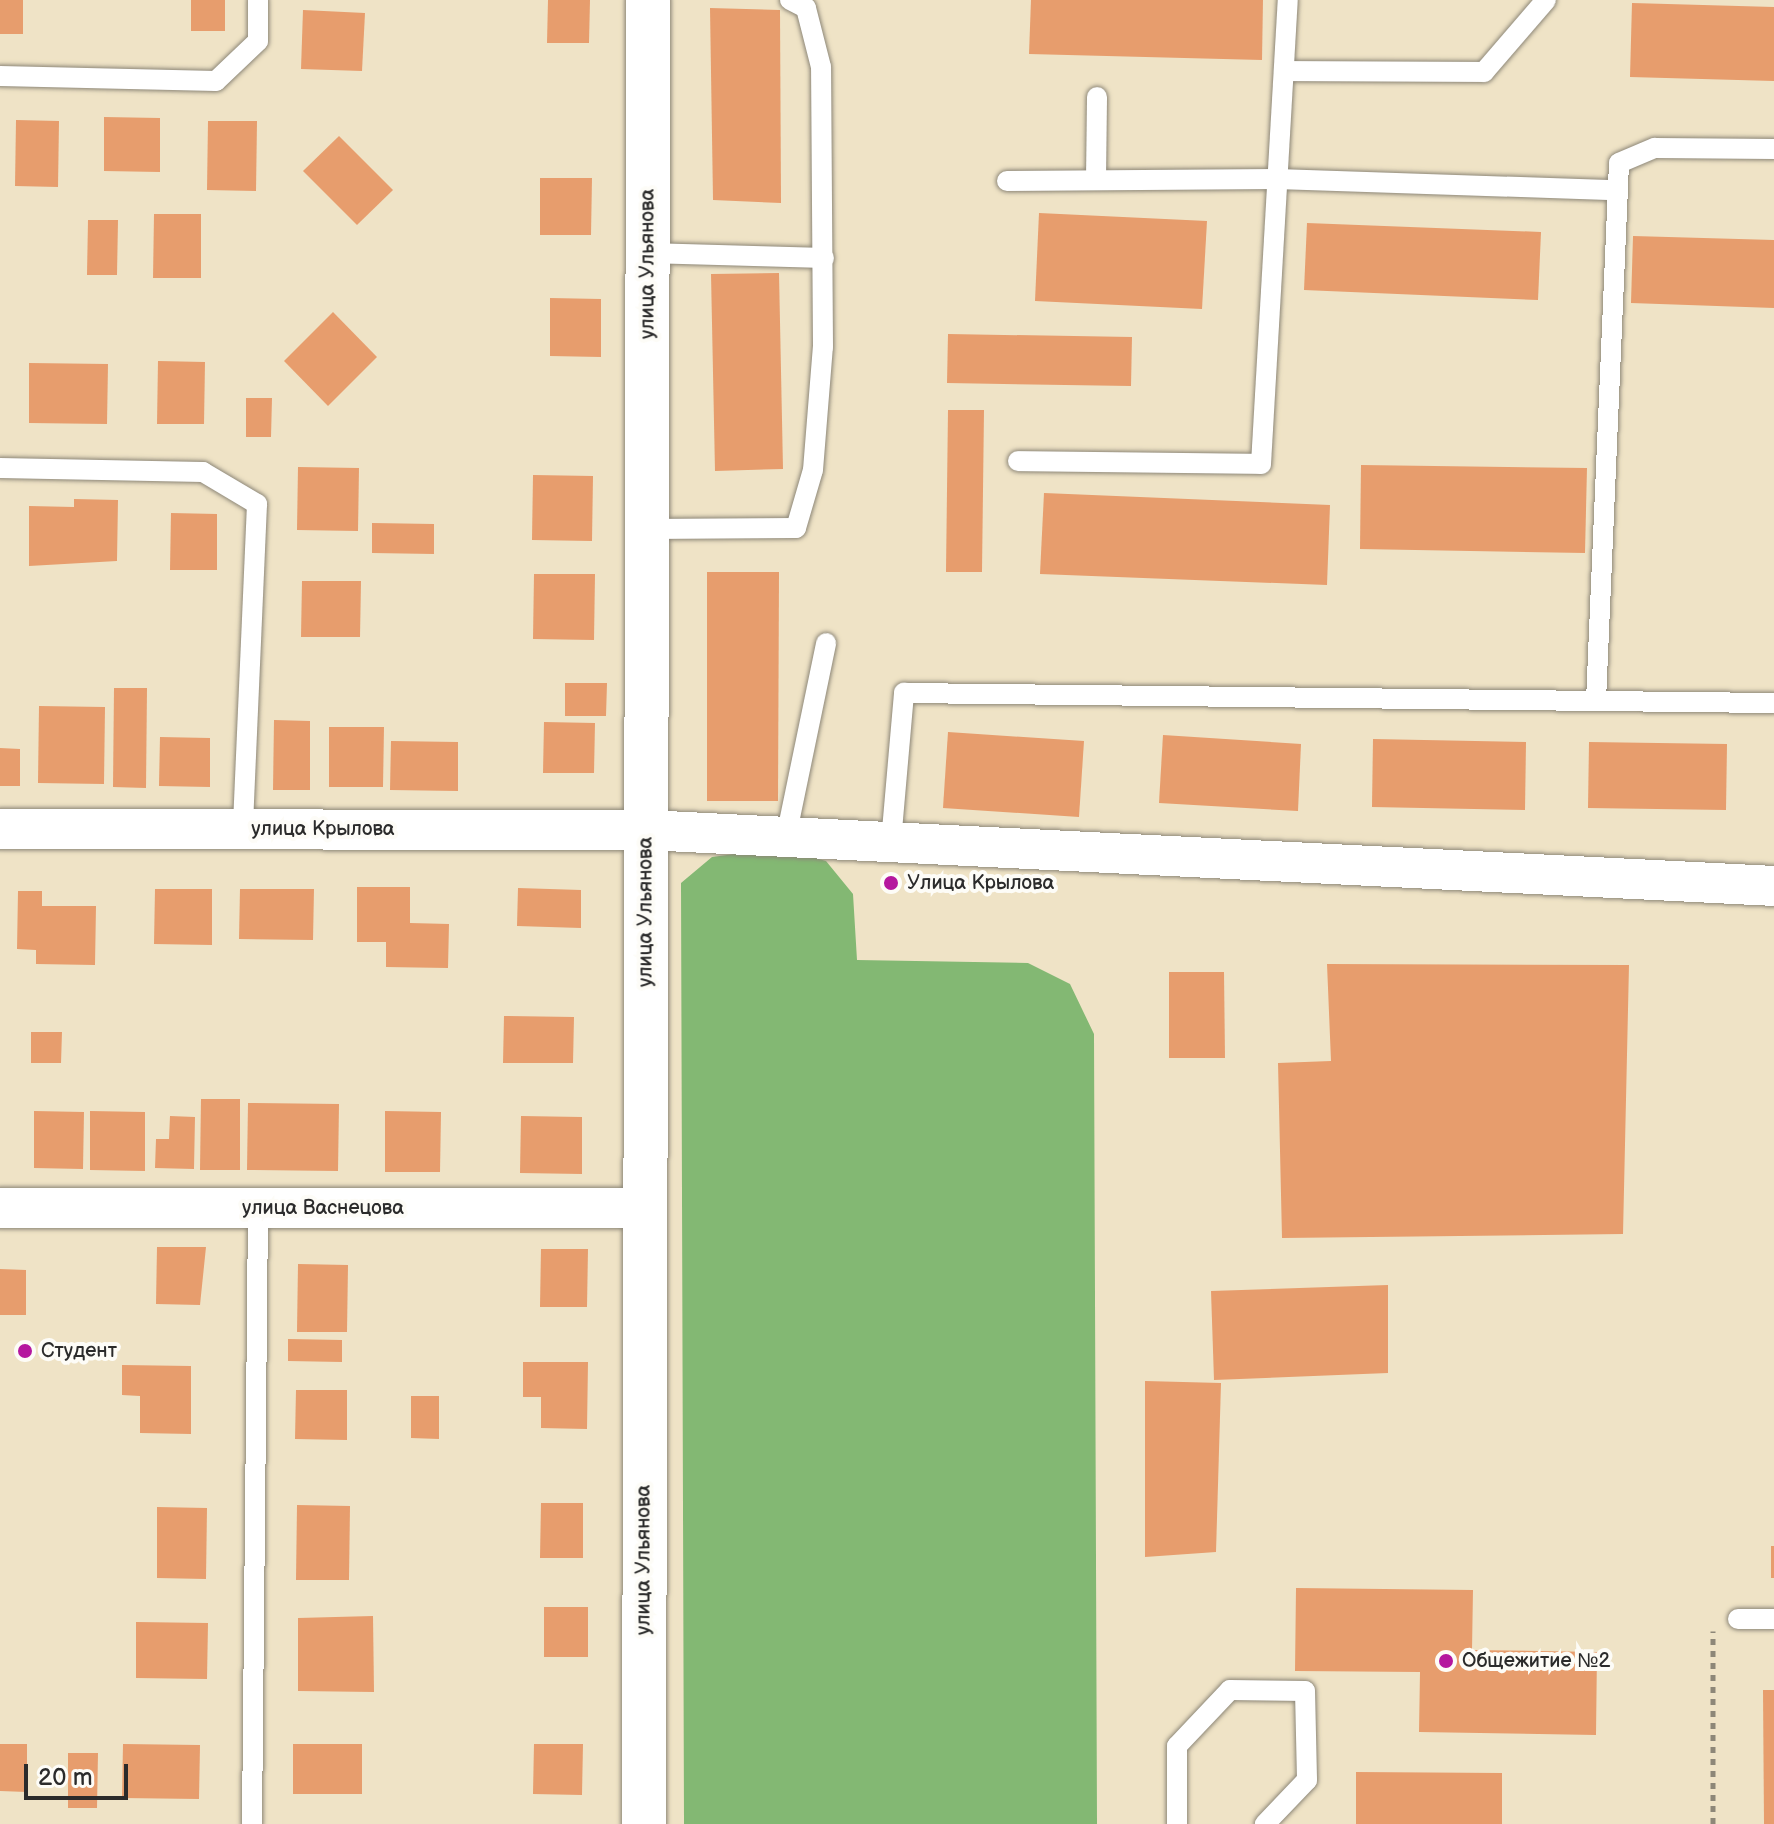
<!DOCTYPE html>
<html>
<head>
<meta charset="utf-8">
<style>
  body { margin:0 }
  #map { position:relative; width:1774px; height:1824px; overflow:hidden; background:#efe3c6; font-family:"Balsamiq Sans",sans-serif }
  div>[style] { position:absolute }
  .forest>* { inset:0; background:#83b873 }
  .building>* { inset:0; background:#e79d6d }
  .path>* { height:5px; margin-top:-2.5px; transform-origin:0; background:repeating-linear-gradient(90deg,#8d8778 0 6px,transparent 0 12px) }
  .roads { filter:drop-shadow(0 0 2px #8d8778) drop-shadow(0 0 2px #8d8778) }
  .lane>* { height:20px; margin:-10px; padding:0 10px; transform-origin:10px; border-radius:10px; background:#fff }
  .street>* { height:40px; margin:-20px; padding:0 20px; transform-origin:20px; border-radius:20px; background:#fff }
  .secondary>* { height:44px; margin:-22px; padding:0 22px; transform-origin:22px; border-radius:22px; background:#fff }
  .dots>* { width:22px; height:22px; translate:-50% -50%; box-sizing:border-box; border:4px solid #fdfcf7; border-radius:50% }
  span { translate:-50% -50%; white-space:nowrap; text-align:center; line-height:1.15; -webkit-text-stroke:8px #fdfcf7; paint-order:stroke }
  .street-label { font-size:20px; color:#2b2b2b }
  .poi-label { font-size:20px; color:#2b2b2b }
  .left { translate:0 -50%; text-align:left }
  .scale { position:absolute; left:24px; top:1764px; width:104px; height:36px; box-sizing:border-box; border:4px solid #2b2b2b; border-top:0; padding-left:10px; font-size:24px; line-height:28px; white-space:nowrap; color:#2b2b2b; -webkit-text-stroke:6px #fdfcf7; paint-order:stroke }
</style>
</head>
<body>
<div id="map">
  <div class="forest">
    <i style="clip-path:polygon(780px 848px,826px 861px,853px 894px,857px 960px,1028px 963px,1070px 984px,1094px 1034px,1097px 1824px,684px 1824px,681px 883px,712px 857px)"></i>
  </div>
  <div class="building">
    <i style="clip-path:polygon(0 0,23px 0,23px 34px,0 34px)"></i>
    <i style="clip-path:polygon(191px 0,225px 0,225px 31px,191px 31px)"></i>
    <i style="clip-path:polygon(548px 0,590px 0,589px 43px,547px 43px)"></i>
    <i style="clip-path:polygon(1031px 0,1263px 0,1262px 60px,1029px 54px)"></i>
    <i style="clip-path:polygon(1632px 3px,1774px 7px,1774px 81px,1630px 77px)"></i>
    <i style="clip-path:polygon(710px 8px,780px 10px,781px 203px,713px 200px)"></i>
    <i style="clip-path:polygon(303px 10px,365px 13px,362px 71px,301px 69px)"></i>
    <i style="clip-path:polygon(104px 117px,160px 118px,160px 172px,104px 171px)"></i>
    <i style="clip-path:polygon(16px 120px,59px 121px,58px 187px,15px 186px)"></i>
    <i style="clip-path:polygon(208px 121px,257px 121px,256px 191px,207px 190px)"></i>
    <i style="clip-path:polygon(339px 136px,393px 190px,357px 225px,303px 171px)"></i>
    <i style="clip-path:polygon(540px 178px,592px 178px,591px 235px,540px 235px)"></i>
    <i style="clip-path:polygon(1039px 213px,1207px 221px,1202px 309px,1035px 301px)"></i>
    <i style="clip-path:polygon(154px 214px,201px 214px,201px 278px,153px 278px)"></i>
    <i style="clip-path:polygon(88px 220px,118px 220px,117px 275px,87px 275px)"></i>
    <i style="clip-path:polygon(1307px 223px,1541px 232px,1538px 300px,1304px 290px)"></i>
    <i style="clip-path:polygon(1633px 236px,1774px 240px,1774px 308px,1631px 303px)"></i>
    <i style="clip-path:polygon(779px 273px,783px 469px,715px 471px,711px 274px)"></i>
    <i style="clip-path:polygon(550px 298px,601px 299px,601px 357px,550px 356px)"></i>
    <i style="clip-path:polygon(333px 312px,377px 357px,328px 406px,284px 361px)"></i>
    <i style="clip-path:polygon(948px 334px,1132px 337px,1131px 386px,947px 383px)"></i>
    <i style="clip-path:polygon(158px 361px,205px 362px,204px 424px,157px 424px)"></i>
    <i style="clip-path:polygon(29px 363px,108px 364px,107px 424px,29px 423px)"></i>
    <i style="clip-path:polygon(246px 398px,272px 398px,271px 437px,246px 437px)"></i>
    <i style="clip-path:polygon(948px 410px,984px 410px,982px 572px,946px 572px)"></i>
    <i style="clip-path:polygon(1361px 465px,1587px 468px,1585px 553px,1360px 549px)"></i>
    <i style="clip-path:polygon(298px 467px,359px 468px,358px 531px,297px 530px)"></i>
    <i style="clip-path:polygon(533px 475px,593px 476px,592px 541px,532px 540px)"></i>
    <i style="clip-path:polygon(1044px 493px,1330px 505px,1327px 585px,1040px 574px)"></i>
    <i style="clip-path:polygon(74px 499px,118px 500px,117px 561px,29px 566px,29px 506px,74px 507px)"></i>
    <i style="clip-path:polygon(171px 513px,217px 514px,217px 570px,170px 570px)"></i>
    <i style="clip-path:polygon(372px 523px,434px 524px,434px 554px,372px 553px)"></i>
    <i style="clip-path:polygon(707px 572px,779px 572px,778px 801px,707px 801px)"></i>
    <i style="clip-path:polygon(534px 574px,595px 574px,594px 640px,533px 639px)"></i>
    <i style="clip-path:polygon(302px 581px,361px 581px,360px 637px,301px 637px)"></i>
    <i style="clip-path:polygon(565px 683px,607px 683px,606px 716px,565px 716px)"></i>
    <i style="clip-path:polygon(114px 688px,147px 688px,146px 788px,113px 787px)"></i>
    <i style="clip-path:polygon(39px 706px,105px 707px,104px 784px,38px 783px)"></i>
    <i style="clip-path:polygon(274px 720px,310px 721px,310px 790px,273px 790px)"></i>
    <i style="clip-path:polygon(544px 722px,595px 723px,594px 773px,543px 773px)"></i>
    <i style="clip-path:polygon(329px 727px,384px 727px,383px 787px,329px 787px)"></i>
    <i style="clip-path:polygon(948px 732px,1084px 741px,1079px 817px,943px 808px)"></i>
    <i style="clip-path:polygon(1163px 735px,1301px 744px,1298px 811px,1159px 803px)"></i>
    <i style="clip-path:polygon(160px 737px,210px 738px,210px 787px,159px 786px)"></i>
    <i style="clip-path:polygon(1373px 739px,1526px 742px,1525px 810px,1372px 807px)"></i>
    <i style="clip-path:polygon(391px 741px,458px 742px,458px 791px,390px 790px)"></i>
    <i style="clip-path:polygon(1589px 742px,1727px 744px,1726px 810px,1588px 808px)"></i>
    <i style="clip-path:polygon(0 748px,20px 749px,20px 786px,0 786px)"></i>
    <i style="clip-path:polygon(357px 887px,410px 887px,410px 923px,449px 924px,448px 968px,386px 967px,386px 942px,357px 942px)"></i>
    <i style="clip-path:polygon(518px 888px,581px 890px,581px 928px,517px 926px)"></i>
    <i style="clip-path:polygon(155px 889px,212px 889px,212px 945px,154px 944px)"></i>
    <i style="clip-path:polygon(240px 889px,314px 889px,313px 940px,239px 939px)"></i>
    <i style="clip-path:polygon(18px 891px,42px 891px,42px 906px,96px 906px,95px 965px,36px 964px,36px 950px,17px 949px)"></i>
    <i style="clip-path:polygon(1327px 964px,1629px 965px,1623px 1234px,1282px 1238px,1278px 1063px,1331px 1061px)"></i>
    <i style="clip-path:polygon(1169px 972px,1224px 972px,1225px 1058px,1169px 1058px)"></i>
    <i style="clip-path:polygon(504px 1016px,574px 1017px,573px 1063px,503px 1063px)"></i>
    <i style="clip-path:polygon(31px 1032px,62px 1032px,61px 1063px,31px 1063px)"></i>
    <i style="clip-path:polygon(201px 1099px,240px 1099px,240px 1170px,200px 1170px)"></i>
    <i style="clip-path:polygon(248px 1103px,339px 1104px,338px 1171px,247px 1170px)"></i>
    <i style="clip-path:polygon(34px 1111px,84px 1112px,83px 1169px,34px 1168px)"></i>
    <i style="clip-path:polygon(90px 1111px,145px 1112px,145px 1171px,90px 1170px)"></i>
    <i style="clip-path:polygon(385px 1111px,441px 1112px,440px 1172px,385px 1172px)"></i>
    <i style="clip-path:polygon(170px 1116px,195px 1117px,194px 1169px,155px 1168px,156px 1139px,169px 1139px)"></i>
    <i style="clip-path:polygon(521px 1116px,582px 1117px,582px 1174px,520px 1173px)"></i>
    <i style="clip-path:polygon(157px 1247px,206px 1247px,200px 1305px,156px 1304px)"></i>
    <i style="clip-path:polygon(541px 1249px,588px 1249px,587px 1307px,540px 1307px)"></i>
    <i style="clip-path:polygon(298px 1264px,348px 1265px,347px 1332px,297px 1332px)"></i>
    <i style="clip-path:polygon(0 1269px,26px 1270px,26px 1315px,0 1315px)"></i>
    <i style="clip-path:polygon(1388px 1285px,1388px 1373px,1214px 1380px,1211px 1291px)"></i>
    <i style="clip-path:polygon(288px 1339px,342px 1340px,342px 1362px,288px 1361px)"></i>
    <i style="clip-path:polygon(523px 1362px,588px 1362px,587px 1429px,541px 1428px,541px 1397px,523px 1397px)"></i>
    <i style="clip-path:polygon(122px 1365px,191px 1366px,191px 1434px,140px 1433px,140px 1396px,122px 1395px)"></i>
    <i style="clip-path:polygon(1145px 1381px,1221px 1383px,1216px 1552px,1145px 1557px)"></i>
    <i style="clip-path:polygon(296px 1390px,347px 1390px,347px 1440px,295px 1439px)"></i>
    <i style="clip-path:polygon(411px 1396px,439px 1396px,439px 1439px,411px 1438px)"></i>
    <i style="clip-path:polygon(541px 1503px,583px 1503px,583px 1558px,540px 1558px)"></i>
    <i style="clip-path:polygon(297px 1505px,350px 1506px,349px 1580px,296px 1580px)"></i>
    <i style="clip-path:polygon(157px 1507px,207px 1508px,206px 1579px,157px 1578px)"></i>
    <i style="clip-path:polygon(1771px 1546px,1774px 1546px,1774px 1578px,1771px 1578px)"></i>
    <i style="clip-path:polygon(1296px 1588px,1473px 1590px,1472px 1650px,1597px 1652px,1596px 1735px,1419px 1732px,1420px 1672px,1295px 1671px)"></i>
    <i style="clip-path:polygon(544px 1607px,588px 1607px,588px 1657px,544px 1657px)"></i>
    <i style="clip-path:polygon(373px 1616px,374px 1692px,298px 1691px,298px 1618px)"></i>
    <i style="clip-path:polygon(136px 1622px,208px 1623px,207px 1679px,136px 1678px)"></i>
    <i style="clip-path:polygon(1763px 1690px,1774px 1690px,1774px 1824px,1764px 1824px)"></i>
    <i style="clip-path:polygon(0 1744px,27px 1744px,27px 1792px,0 1791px)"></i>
    <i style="clip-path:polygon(123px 1744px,200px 1745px,199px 1799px,122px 1798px)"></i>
    <i style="clip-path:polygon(293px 1744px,362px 1744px,362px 1794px,293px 1794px)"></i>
    <i style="clip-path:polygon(534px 1744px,583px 1744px,582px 1795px,533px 1794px)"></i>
    <i style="clip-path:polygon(68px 1753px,98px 1753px,97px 1808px,68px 1808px)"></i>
    <i style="clip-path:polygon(1356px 1772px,1502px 1773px,1502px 1824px,1356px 1824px)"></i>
  </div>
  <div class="path">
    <i style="left:1713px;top:1824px;width:193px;rotate:-90deg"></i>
  </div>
  <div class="roads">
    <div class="lane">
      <i style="left:1284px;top:71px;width:200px;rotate:0.3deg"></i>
      <i style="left:1484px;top:72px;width:95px;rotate:-49.3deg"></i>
      <i style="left:0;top:76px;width:216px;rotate:1.3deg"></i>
      <i style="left:216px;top:81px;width:58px;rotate:-43.6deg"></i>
      <i style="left:258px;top:41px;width:41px;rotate:-90deg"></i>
      <i style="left:1096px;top:180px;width:83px;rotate:-89.3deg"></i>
      <i style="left:1007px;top:181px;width:270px;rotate:-0.4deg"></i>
      <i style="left:1277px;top:179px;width:339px;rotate:1.9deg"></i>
      <i style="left:648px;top:253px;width:176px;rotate:1.6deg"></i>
      <i style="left:1018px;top:461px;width:243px;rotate:0.7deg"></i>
      <i style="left:1261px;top:464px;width:465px;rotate:-86.7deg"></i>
      <i style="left:0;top:468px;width:203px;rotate:1.1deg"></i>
      <i style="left:203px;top:472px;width:63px;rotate:30.7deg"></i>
      <i style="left:257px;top:504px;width:325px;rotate:92.5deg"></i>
      <i style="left:647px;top:529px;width:149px;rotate:-0.4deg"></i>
      <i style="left:796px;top:528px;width:60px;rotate:-73.7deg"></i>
      <i style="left:813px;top:470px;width:123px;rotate:-85.4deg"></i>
      <i style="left:823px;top:347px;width:280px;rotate:-90.4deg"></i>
      <i style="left:821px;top:67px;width:61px;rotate:-104.3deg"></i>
      <i style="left:806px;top:8px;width:18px;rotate:-153deg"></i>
      <i style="left:1596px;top:701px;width:538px;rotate:-87.55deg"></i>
      <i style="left:1619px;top:163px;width:39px;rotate:-23deg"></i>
      <i style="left:1655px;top:148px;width:119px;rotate:0.5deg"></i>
      <i style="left:786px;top:837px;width:198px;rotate:-78.3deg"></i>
      <i style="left:891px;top:842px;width:150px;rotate:-85deg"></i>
      <i style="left:904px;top:693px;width:870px;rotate:0.66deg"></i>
      <i style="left:1738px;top:1619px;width:36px"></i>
      <i style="left:252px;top:1824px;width:616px;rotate:-89.44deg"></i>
      <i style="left:1177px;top:1824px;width:78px;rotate:-90deg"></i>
      <i style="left:1177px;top:1746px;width:77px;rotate:-46.6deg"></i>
      <i style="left:1230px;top:1690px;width:75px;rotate:0.8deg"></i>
      <i style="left:1305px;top:1691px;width:89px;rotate:88.7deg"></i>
      <i style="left:1307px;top:1780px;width:61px;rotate:133.7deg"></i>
    </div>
    <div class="street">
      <i style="left:0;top:829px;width:646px;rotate:0.09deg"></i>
      <i style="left:646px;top:830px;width:1129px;rotate:2.84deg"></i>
      <i style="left:0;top:1208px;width:645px"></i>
    </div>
    <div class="secondary">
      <i style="left:644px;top:1824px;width:1824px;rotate:-89.87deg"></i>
    </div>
  </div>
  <div class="dots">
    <i style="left:891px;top:883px;background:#b5179e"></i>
    <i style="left:25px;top:1351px;background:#b5179e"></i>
    <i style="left:1446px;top:1661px;background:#b5179e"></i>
  </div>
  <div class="street-label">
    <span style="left:648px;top:264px;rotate:-90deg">улица Ульянова</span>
    <span style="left:323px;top:829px">улица Крылова</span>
    <span style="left:646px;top:912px;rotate:-90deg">улица Ульянова</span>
    <span style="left:323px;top:1208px">улица Васнецова</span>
    <span style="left:644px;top:1560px;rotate:-90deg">улица Ульянова</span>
  </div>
  <div class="poi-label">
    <span class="left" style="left:907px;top:883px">Улица Крылова</span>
    <span class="left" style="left:41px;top:1351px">Студент</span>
    <span class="left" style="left:1462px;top:1661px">Общежитие №2</span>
  </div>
  <div class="scale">20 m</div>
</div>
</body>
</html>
